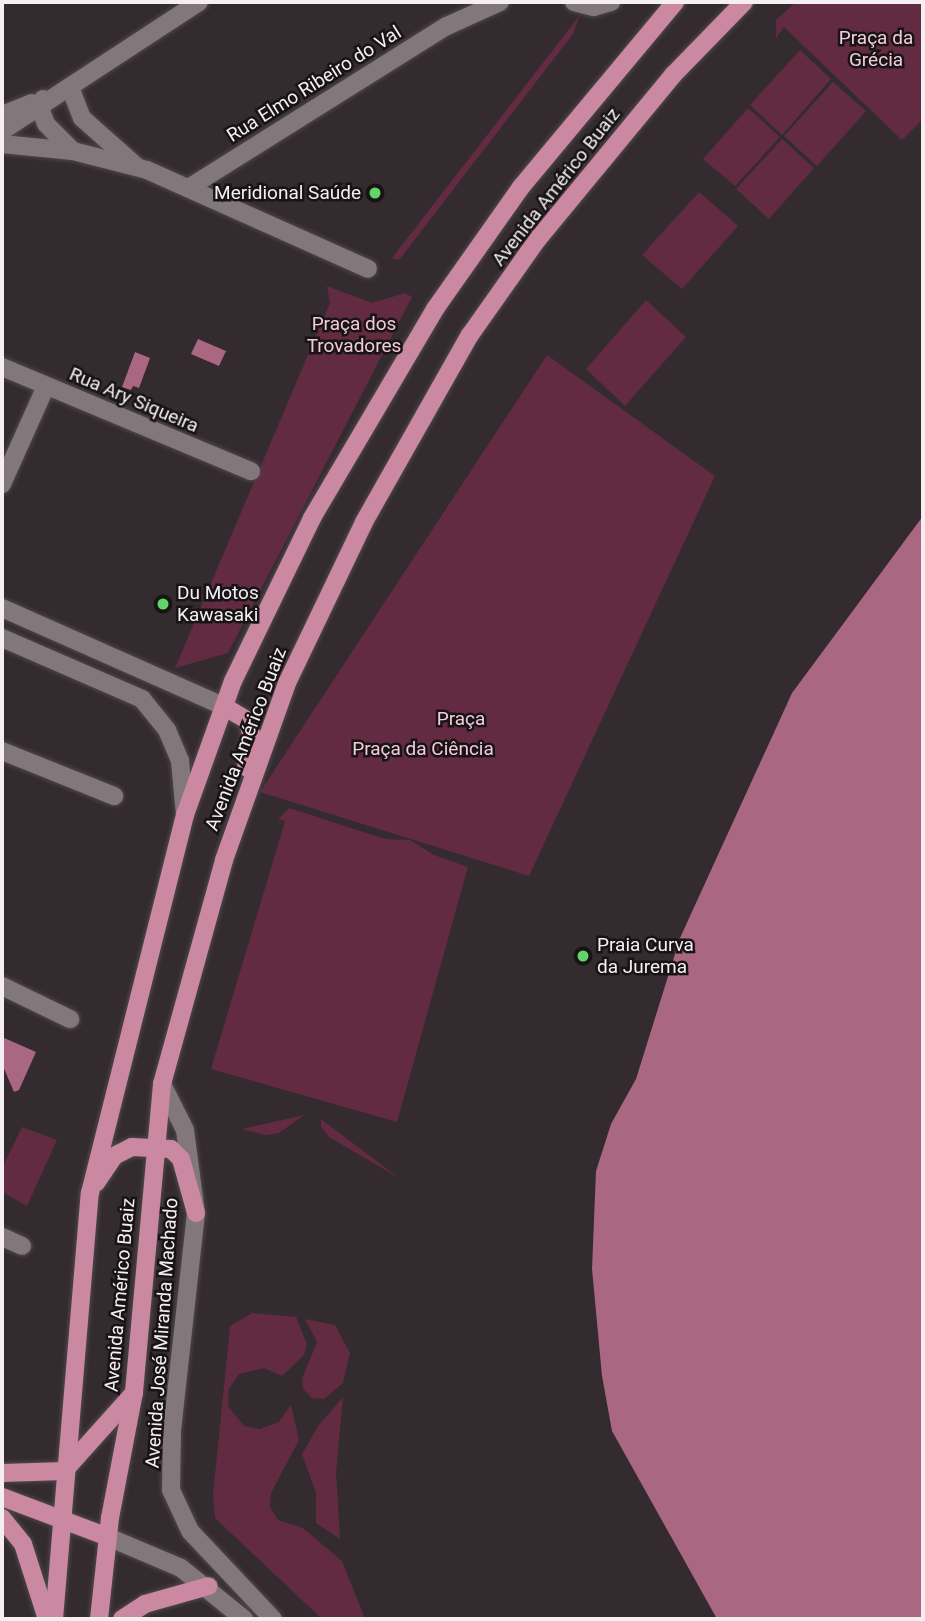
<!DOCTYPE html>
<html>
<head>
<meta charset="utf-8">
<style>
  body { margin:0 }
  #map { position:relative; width:925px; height:1621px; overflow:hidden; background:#332b2e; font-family:Roboto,sans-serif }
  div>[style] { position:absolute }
  .green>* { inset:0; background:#622b42 }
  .water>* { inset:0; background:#aa6781 }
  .roads { filter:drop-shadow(0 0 2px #4f484b) drop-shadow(0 0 2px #4f484b) }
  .minor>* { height:18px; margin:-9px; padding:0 9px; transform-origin:9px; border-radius:9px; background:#82777a }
  .major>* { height:18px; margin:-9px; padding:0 9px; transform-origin:9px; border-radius:9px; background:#ca88a1 }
  .dots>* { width:19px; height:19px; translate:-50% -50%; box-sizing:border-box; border:4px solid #181416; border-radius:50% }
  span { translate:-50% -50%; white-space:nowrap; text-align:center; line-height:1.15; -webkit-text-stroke:5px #181416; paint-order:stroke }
  .park-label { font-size:19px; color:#f3cbd8 }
  .street-label { font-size:19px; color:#f5eff1 }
  .poi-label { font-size:19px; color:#f5eff1 }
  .right { translate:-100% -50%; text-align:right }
  .left { translate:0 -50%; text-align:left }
  .frame { position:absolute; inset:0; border:4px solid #f5eff1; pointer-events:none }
</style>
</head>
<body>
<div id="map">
  <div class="green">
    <i style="clip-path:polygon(796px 2px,923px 2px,923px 119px,902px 140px,784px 27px,776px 38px,776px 20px)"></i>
    <i style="clip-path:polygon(580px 15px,573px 34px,399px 260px,392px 258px)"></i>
    <i style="clip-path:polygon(800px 50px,831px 79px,782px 135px,750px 105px)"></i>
    <i style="clip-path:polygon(833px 82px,866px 111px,817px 166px,784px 136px)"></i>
    <i style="clip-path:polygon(748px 108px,780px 137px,735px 186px,703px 159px)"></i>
    <i style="clip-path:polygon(782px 139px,814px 168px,769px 219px,736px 189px)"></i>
    <i style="clip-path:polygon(699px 192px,738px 226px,682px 289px,642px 255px)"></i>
    <i style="clip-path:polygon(327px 286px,372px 303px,405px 293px,412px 297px,228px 653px,175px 668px,330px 303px)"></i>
    <i style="clip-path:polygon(646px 300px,686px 337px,625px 406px,586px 369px)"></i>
    <i style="clip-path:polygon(547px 355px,715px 476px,529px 876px,260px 792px)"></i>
    <i style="clip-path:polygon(289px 808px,385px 839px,410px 840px,434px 855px,468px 867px,397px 1122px,211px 1069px,285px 821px,278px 819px)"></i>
    <i style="clip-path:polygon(304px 1115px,279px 1133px,266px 1135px,242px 1129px)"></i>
    <i style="clip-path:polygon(321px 1119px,399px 1178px,329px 1137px,321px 1127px)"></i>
    <i style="clip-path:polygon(22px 1127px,57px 1140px,27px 1206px,2px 1192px,2px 1168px)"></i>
    <i style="clip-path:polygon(252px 1313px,296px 1317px,307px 1344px,304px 1355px,282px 1376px,264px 1368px,239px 1374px,229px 1389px,228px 1406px,244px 1426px,260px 1429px,279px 1422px,291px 1405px,299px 1440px,271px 1493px,270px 1507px,278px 1520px,303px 1528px,342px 1561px,365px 1619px,322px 1619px,215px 1518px,213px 1495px,230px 1326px)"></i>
    <i style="clip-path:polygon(305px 1319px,335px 1325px,350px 1353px,343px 1383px,324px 1399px,312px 1398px,303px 1389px,302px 1379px,317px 1342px)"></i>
    <i style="clip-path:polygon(343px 1397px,336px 1472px,340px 1539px,316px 1523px,316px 1493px,302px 1454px,318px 1426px)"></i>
  </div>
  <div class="water">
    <i style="clip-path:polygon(198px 339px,226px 351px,219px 366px,191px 354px)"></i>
    <i style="clip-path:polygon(135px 352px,150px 358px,139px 388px,133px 386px,131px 390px,122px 387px)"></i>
    <i style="clip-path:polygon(923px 516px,923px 1619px,717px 1619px,612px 1431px,602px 1376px,592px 1269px,596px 1171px,611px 1124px,636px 1079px,680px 938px,792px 693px)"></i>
    <i style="clip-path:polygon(2px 1037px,36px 1052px,19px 1090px,14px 1092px,2px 1064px)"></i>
  </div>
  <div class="roads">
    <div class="minor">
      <i style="left:574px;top:2px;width:20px;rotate:15deg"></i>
      <i style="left:593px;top:7px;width:19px;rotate:-16deg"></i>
      <i style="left:70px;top:87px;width:33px;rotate:69deg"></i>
      <i style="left:82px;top:118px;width:72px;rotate:41.6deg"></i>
      <i style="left:43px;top:99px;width:9px;rotate:108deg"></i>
      <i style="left:40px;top:108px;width:17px;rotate:69deg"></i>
      <i style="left:46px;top:124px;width:38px;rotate:45deg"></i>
      <i style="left:2px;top:115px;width:32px;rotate:-22deg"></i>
      <i style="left:2px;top:131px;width:235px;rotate:-33.2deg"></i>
      <i style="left:2px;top:144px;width:71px;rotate:5.6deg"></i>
      <i style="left:73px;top:151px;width:76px;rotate:14.4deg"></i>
      <i style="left:147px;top:170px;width:242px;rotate:24.1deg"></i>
      <i style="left:190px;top:187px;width:303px;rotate:-32.1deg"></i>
      <i style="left:447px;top:26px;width:58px;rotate:-24.4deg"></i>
      <i style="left:2px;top:367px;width:270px;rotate:22.7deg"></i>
      <i style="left:2px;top:484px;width:107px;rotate:-65.8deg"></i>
      <i style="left:2px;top:608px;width:244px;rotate:23.9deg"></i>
      <i style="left:2px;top:638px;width:153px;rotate:23.5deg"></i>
      <i style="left:142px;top:699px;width:40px;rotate:51deg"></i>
      <i style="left:167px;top:730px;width:34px;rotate:67deg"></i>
      <i style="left:180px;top:761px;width:54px;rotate:84.7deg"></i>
      <i style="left:2px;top:751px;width:121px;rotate:21.9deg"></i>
      <i style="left:2px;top:986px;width:76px;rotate:25.9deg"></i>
      <i style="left:162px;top:1084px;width:51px;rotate:63.4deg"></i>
      <i style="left:185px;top:1130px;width:84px;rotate:82.5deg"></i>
      <i style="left:196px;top:1213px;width:220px;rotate:96.3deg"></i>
      <i style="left:172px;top:1432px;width:58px;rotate:91deg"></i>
      <i style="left:171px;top:1490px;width:45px;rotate:65.1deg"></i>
      <i style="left:190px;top:1531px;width:121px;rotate:46.7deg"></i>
      <i style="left:2px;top:1237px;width:22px;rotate:24deg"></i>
      <i style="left:108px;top:1537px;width:79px;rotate:23deg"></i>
      <i style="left:181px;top:1568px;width:81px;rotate:39deg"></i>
    </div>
    <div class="major">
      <i style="left:225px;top:707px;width:26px;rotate:31deg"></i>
      <i style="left:247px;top:720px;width:14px;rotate:73deg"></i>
      <i style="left:251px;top:733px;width:35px;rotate:98deg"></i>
      <i style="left:96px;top:1183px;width:32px;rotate:-56deg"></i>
      <i style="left:114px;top:1156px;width:20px;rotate:-27deg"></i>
      <i style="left:132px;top:1147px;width:39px;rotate:3deg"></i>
      <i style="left:171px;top:1149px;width:14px;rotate:45deg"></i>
      <i style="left:181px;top:1159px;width:56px;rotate:74.5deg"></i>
      <i style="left:64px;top:1471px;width:105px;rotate:-48.1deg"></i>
      <i style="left:2px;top:1473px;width:62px;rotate:-1.8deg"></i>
      <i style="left:2px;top:1497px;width:113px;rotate:20.7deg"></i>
      <i style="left:2px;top:1518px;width:33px;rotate:51deg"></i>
      <i style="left:23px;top:1544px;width:79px;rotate:72.3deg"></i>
      <i style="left:54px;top:1619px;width:428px;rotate:-85.2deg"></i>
      <i style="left:90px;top:1193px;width:390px;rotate:-75.9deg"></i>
      <i style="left:185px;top:815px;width:142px;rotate:-70.3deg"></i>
      <i style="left:233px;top:681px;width:181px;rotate:-64.1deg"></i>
      <i style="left:312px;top:518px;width:243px;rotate:-59.5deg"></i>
      <i style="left:435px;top:309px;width:149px;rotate:-54.8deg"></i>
      <i style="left:521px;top:187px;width:241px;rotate:-50.2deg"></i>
      <i style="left:99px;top:1619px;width:102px;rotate:-83.8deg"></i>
      <i style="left:110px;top:1518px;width:128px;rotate:-79.2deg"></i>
      <i style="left:134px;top:1392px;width:309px;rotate:-84.8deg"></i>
      <i style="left:162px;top:1084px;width:232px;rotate:-74.5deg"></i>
      <i style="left:224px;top:860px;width:188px;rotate:-70.4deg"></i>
      <i style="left:287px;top:683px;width:178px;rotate:-64.4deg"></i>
      <i style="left:364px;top:522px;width:215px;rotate:-60.5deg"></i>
      <i style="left:470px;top:335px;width:116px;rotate:-54.8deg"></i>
      <i style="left:537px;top:240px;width:214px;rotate:-50.5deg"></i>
      <i style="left:673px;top:75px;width:102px;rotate:-45.8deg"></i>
      <i style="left:122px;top:1619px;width:27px;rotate:-33deg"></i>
      <i style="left:145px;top:1604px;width:66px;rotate:-15.7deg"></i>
    </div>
  </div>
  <div class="dots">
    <i style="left:375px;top:193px;background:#63d468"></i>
    <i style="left:163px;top:604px;background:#63d468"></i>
    <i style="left:583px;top:956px;background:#63d468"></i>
  </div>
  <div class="park-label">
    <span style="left:876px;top:49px">Praça da<br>Grécia</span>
    <span style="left:354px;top:335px">Praça dos<br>Trovadores</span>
    <span style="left:461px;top:719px">Praça</span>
    <span style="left:423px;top:749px">Praça da Ciência</span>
  </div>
  <div class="street-label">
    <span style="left:314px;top:84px;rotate:-32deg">Rua Elmo Ribeiro do Val</span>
    <span style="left:556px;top:187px;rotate:-52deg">Avenida Américo Buaiz</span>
    <span style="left:134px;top:400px;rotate:23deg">Rua Ary Siqueira</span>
    <span style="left:246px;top:739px;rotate:-69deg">Avenida Américo Buaiz</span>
    <span style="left:120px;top:1295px;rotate:-85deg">Avenida Américo Buaiz</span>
    <span style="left:162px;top:1333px;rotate:-86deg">Avenida José Miranda Machado</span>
  </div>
  <div class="poi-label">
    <span class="right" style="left:361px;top:193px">Meridional Saúde</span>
    <span class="left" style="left:177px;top:604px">Du Motos<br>Kawasaki</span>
    <span class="left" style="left:597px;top:956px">Praia Curva<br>da Jurema</span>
  </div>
  <div class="frame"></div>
</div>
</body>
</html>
